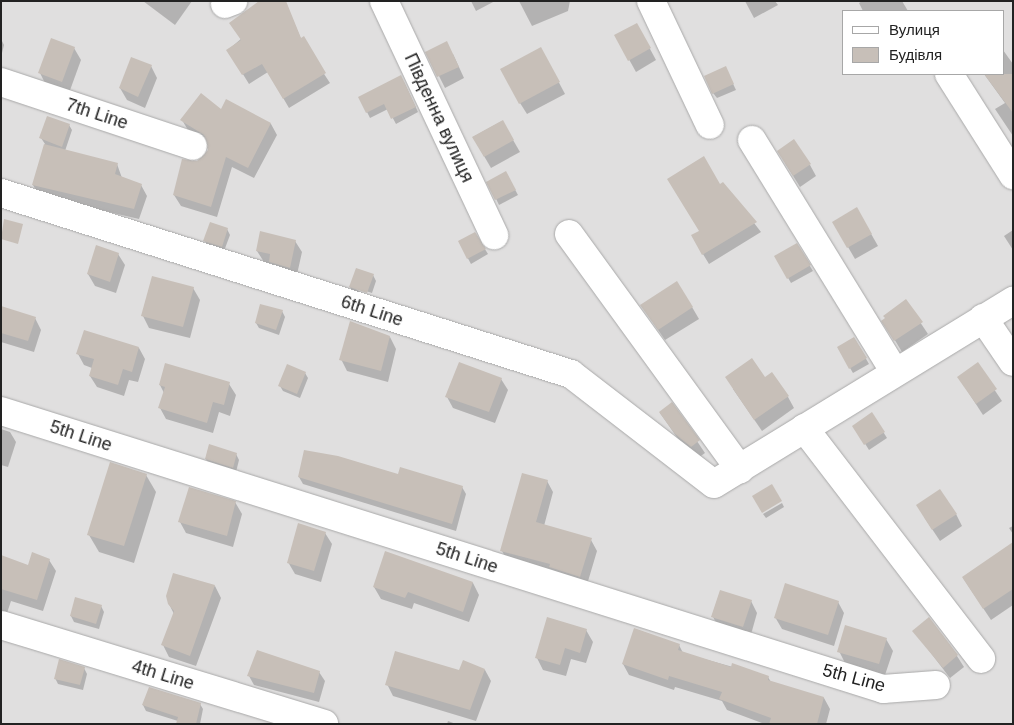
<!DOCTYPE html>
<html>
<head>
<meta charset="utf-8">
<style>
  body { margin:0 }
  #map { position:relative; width:1014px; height:725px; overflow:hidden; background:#f2efe9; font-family:Helvetica,sans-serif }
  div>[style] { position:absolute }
  .residential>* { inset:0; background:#e0dfdf }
  .shadow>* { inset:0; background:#0003 }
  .building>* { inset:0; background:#c7bfb8 }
  .roads { filter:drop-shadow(0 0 1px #a9a9a9) drop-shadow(0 0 1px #a9a9a9) }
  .minor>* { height:28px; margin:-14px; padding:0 14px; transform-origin:14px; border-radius:14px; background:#fff }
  span { translate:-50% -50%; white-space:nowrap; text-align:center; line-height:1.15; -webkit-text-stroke:5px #fff; paint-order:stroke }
  .street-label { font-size:18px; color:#222 }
  .frame { position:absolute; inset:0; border:2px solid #222; pointer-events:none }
  .legend { position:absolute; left:842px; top:10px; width:162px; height:65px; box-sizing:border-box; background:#fff; border:1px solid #a7a7a7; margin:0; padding:6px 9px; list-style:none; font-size:15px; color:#222 }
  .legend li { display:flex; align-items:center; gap:10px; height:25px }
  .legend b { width:25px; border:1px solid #a7a7a7 }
</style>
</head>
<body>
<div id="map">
  <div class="residential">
    <i style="clip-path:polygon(evenodd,1px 1px,1013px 1px,1013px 724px,1px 724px,1px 1px,843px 11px,1003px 11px,1003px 74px,843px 74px,843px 11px)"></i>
  </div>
  <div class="shadow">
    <i style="clip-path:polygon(143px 1px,192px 1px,175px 25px)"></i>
    <i style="clip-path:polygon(285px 1px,301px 39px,330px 83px,289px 108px,268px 72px,249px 84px,228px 50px)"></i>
    <i style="clip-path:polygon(471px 1px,495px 1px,476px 11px)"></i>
    <i style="clip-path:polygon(519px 1px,570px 1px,568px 11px,532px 26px)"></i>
    <i style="clip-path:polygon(745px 1px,775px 1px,778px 5px,754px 18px)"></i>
    <i style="clip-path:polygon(862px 1px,902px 1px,908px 11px,863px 11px,859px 3px)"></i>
    <i style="clip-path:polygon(616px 36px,643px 36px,656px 60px,636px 72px)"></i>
    <i style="clip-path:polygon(1px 39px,4px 45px,1px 57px)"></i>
    <i style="clip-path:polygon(74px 48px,81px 60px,69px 93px,46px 85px,40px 73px)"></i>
    <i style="clip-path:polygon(1003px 50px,1013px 64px,1013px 136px,995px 109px,1005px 103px,984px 74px,1003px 74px)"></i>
    <i style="clip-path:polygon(427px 52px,453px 54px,464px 78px,445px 88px)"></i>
    <i style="clip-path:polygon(547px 60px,565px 94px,527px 114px,520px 103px)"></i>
    <i style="clip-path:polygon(151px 66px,157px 78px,145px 108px,127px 100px,120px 88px)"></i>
    <i style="clip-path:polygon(728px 73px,736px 90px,717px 98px,713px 93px)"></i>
    <i style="clip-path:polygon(404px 82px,418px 112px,396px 124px,388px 109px,370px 118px,360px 98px)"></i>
    <i style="clip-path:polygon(226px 101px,271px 124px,277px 135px,254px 178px,232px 167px,217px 217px,181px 206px,174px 195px,209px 151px,207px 143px,188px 130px,182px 120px,221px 111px)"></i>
    <i style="clip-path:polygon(502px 121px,520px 152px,491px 168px,473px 137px)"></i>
    <i style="clip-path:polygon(69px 125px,72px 130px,65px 151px,117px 164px,122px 178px,141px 185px,147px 196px,139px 219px,39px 196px,33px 185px,45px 144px,41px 138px)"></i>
    <i style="clip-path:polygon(785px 163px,810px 165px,816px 176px,800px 187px)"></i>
    <i style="clip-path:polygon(506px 173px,518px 195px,499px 205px,488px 182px)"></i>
    <i style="clip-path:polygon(723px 183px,761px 232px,709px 264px,692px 236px,700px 231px)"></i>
    <i style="clip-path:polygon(857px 209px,878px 246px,855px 259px,834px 223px)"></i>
    <i style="clip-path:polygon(227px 229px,230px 235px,224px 251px,208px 246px,205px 241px)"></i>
    <i style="clip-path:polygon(1013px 230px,1013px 250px,1004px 236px)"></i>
    <i style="clip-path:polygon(475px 233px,488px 254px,471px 264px,459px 242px)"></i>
    <i style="clip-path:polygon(295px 241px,302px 252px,296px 279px,277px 273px,272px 264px,264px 262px,257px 251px)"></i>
    <i style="clip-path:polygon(797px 245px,813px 271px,791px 283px,776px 257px)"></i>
    <i style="clip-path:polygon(118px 254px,125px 265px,116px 293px,95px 286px,88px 274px)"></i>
    <i style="clip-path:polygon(373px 275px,376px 281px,372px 293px,353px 287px,370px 298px,353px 292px,350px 287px)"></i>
    <i style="clip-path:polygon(193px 288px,200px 300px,190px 338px,149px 328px,143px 316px)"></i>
    <i style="clip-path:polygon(906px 301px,928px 334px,902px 352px,890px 332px)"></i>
    <i style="clip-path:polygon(641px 305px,692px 307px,699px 319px,665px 340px)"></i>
    <i style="clip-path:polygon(1px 308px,35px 318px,41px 330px,34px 352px,1px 342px)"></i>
    <i style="clip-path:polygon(282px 311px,285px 317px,279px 335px,259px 328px,256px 323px)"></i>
    <i style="clip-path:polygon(390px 337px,396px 349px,388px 382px,347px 371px,341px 359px)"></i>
    <i style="clip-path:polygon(854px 338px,869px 364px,853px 373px,838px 348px)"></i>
    <i style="clip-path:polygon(139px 348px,145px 359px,138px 382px,129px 380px,124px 396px,97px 387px,90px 376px,92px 368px,84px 365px,78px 354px)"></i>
    <i style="clip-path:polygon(977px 364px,1002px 401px,983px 415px,959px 378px)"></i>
    <i style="clip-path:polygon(305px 373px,308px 378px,300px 398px,283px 391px,280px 386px)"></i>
    <i style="clip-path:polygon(501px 379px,508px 390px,495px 423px,453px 408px,447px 397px)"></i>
    <i style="clip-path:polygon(764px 379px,788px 397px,794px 408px,762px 431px,733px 389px)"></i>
    <i style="clip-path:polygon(229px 384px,236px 395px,230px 416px,219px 412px,213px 433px,166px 419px,160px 408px,164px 393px,160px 385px)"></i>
    <i style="clip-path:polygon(672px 404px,705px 453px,698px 458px,683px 446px,660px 413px)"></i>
    <i style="clip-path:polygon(872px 414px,887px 438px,869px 450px,854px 426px)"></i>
    <i style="clip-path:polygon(1px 429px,10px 432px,16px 442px,8px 467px,1px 465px)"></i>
    <i style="clip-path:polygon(236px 454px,239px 460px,236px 472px,209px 464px,206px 459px)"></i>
    <i style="clip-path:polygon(146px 475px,156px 492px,134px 563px,99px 552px,89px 535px)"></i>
    <i style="clip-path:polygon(399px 476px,462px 487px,466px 494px,456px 531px,303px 484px,299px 477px)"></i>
    <i style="clip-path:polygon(547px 481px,553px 492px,544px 526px,591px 540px,597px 551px,586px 588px,508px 562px,502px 551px)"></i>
    <i style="clip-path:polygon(235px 502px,242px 514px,233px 547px,186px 533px,180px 522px)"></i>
    <i style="clip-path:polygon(782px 503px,784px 507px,766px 518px,763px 514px)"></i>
    <i style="clip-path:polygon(956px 514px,962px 526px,940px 541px,924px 517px)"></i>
    <i style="clip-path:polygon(1013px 526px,1013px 534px,1009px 528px)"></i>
    <i style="clip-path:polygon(325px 533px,332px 544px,321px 582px,295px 574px,288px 562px)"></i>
    <i style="clip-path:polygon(386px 553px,473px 583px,479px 595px,469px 622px,414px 603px,412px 609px,381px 599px,374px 587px)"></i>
    <i style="clip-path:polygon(1px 557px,29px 566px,49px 560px,56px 571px,43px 611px,11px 601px,7px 613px,1px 610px)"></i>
    <i style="clip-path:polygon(1013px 577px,1013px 605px,991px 620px,963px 578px)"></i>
    <i style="clip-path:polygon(215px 586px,221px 598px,196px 666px,169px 657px,163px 645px,174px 614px,169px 604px)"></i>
    <i style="clip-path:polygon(751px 601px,757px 613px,750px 638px,719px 628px,713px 617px)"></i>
    <i style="clip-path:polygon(838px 602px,844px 613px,834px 646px,782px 629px,775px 617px)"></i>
    <i style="clip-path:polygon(101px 606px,104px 612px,99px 629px,74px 622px,71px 616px)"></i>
    <i style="clip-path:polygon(586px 630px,593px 642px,586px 663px,571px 659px,566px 676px,543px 670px,537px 658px)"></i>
    <i style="clip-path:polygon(914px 631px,957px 656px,964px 667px,950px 678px)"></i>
    <i style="clip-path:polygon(886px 639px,893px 651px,885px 675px,845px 663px,839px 651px)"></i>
    <i style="clip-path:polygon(679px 645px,683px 653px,768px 677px,771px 682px,824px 698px,830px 709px,826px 724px,765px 724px,727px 710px,722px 701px,675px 687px,674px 690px,629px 675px,623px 664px)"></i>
    <i style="clip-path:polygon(84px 668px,87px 674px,83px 690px,58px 684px,55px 678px)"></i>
    <i style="clip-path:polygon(485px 670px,491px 681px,476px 721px,393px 696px,387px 684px)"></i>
    <i style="clip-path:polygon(319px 672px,325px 681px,319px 702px,254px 685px,249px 676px)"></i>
    <i style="clip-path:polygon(200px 704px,203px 709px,200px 724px,177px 724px,178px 721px,146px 711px,143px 705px)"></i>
    <i style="clip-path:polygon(448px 721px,456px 724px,447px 724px)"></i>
  </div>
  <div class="building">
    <i style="clip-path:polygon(259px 1px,286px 1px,301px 38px,304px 36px,326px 73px,283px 99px,262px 64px,242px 75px,226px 50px,241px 40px,229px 23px)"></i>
    <i style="clip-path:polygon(637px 23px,651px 48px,628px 61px,614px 35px)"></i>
    <i style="clip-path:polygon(51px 38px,75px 47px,62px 82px,38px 73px)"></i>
    <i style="clip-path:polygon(447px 41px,459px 67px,437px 77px,425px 52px)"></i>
    <i style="clip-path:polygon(541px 47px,560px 82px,519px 104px,500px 69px)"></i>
    <i style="clip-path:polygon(131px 57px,152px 65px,138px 97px,119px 88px)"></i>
    <i style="clip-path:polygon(726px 66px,734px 84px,712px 94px,704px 76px)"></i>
    <i style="clip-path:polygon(984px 74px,1013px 74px,1013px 113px)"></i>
    <i style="clip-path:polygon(401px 75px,416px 107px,391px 119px,384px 104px,366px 113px,358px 97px)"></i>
    <i style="clip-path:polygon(201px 93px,221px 109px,226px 99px,271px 123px,248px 168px,226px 157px,211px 207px,173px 195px,182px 159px,197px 161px,208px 150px,204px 135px,180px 120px)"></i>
    <i style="clip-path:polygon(47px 116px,70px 124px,62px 147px,39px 138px)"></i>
    <i style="clip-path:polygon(503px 120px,514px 140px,484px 157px,472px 137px)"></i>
    <i style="clip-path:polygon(794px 139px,811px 164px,793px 176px,777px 151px)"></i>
    <i style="clip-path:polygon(44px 144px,118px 163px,115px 174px,142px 184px,134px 209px,32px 185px)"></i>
    <i style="clip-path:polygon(704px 156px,720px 184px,723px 182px,757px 222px,702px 255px,691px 235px,699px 231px,667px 179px)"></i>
    <i style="clip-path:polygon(506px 171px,516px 190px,495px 200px,486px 182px)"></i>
    <i style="clip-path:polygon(857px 207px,872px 234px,847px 248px,832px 222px)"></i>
    <i style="clip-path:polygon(4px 219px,23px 224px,18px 244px,1px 239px)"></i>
    <i style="clip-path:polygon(210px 222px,228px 228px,222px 247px,203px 241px)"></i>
    <i style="clip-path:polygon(260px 231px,296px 240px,290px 268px,269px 262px,270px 254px,256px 251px)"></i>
    <i style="clip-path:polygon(475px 232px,486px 249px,467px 259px,458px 241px)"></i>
    <i style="clip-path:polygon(797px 243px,811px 265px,787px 279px,774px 256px)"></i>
    <i style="clip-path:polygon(96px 245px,119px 253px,110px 282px,87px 274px)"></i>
    <i style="clip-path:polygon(356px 268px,374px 274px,367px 293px,349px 287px)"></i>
    <i style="clip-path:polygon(152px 276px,194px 287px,183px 327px,141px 316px)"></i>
    <i style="clip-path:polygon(677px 281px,693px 307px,658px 330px,640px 305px)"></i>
    <i style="clip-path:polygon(906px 299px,923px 322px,894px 341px,881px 321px,885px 318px,883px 316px)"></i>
    <i style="clip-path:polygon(260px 304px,283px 310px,276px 330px,255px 323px)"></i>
    <i style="clip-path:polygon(1px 306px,36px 317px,28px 341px,1px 333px)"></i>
    <i style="clip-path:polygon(350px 321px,390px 336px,381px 371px,339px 360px)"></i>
    <i style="clip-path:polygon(84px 330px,139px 347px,132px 372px,123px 369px,118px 385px,89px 376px,94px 359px,76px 354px)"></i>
    <i style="clip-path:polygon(854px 337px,867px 358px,849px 369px,837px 347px)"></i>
    <i style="clip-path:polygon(752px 358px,765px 377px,772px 372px,789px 396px,754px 420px,725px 377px)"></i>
    <i style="clip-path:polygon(459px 362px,502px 378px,489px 412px,445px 397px)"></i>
    <i style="clip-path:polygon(978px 362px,997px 389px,976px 404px,957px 377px)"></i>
    <i style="clip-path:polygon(165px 363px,230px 382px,224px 405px,213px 402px,207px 423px,158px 408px,165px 387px,159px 385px)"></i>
    <i style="clip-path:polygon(287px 364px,306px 372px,297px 394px,278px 386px)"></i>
    <i style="clip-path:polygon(672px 402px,700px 440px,691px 447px,675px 434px,659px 412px)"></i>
    <i style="clip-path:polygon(872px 412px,885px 432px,864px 445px,852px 426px)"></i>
    <i style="clip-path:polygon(209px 444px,237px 453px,233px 468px,205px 459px)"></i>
    <i style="clip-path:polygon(304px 450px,338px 456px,398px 474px,400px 467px,463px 486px,452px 524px,298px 477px)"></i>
    <i style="clip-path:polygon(110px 462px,147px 474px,124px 546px,87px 535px)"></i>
    <i style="clip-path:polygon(522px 473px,548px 480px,536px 522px,592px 538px,580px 577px,549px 567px,550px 564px,500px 551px)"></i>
    <i style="clip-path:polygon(772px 484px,782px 501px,762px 513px,752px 496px)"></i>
    <i style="clip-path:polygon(189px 487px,236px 501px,227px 536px,178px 522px)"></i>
    <i style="clip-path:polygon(940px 489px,957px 514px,932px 530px,916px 505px)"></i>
    <i style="clip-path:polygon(298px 523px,326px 532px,314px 571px,287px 563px)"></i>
    <i style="clip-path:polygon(1013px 542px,1013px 589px,983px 609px,962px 577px)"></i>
    <i style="clip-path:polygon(385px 551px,473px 582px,463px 612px,408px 592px,405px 598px,373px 587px)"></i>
    <i style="clip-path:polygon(32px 552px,50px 559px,37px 600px,1px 589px,1px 555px,28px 565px)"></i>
    <i style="clip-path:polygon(173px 573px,215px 585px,190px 656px,161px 645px,174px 611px,168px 604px,166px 596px)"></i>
    <i style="clip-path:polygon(785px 583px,839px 601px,828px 635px,774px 618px)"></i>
    <i style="clip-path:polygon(720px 590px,752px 600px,743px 627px,711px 617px)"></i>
    <i style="clip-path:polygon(75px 597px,102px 605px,96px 624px,70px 616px)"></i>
    <i style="clip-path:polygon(547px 617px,587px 629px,580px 653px,565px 648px,560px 665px,535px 658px)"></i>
    <i style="clip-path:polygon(929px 617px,958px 655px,943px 668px,912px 631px)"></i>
    <i style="clip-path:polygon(845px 625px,887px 638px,879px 664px,837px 652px)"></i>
    <i style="clip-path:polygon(634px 628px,680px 644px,678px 650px,731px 667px,732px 663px,769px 676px,768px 680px,824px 697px,817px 724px,769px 724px,771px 718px,719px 699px,722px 692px,669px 676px,668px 680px,622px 664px)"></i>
    <i style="clip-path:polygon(257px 650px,320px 671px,314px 693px,247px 676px)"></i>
    <i style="clip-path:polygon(395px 651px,459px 670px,463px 660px,485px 669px,470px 710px,385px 685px)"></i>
    <i style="clip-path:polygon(59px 659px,85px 667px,80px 685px,54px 679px)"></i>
    <i style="clip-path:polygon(149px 687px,201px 703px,196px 724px,176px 724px,178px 717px,142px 705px)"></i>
  </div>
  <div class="roads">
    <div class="minor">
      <i style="left:384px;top:1px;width:259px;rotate:64.8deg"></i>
      <i style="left:651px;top:1px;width:137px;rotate:64.6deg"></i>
      <i style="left:225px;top:4px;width:9px;rotate:-21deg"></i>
      <i style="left:949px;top:74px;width:120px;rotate:57.6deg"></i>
      <i style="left:1px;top:82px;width:202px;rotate:18.4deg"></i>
      <i style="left:752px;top:140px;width:271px;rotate:58.4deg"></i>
      <i style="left:1px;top:193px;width:598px;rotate:17.62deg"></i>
      <i style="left:571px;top:374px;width:180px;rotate:37.6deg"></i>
      <i style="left:714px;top:484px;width:351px;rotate:-31.5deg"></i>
      <i style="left:569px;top:234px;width:291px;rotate:54deg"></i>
      <i style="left:983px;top:318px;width:53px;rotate:55.7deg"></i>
      <i style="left:1px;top:411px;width:925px;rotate:17.49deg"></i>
      <i style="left:883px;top:689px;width:53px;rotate:-4.3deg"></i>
      <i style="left:804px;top:428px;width:291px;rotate:52.5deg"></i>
      <i style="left:1px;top:625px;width:338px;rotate:17deg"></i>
    </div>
  </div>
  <div class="street-label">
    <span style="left:97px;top:114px;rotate:18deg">7th Line</span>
    <span style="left:439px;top:118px;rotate:65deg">Південна вулиця</span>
    <span style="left:372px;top:311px;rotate:18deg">6th Line</span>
    <span style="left:81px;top:436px;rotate:18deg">5th Line</span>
    <span style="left:467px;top:558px;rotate:18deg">5th Line</span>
    <span style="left:163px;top:675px;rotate:17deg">4th Line</span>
    <span style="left:854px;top:678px;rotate:15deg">5th Line</span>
  </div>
  <div class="frame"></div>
  <ul class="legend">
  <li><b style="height:6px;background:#fff"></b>Вулиця</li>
  <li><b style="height:14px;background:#c7bfb8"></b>Будівля</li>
  </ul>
</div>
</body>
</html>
